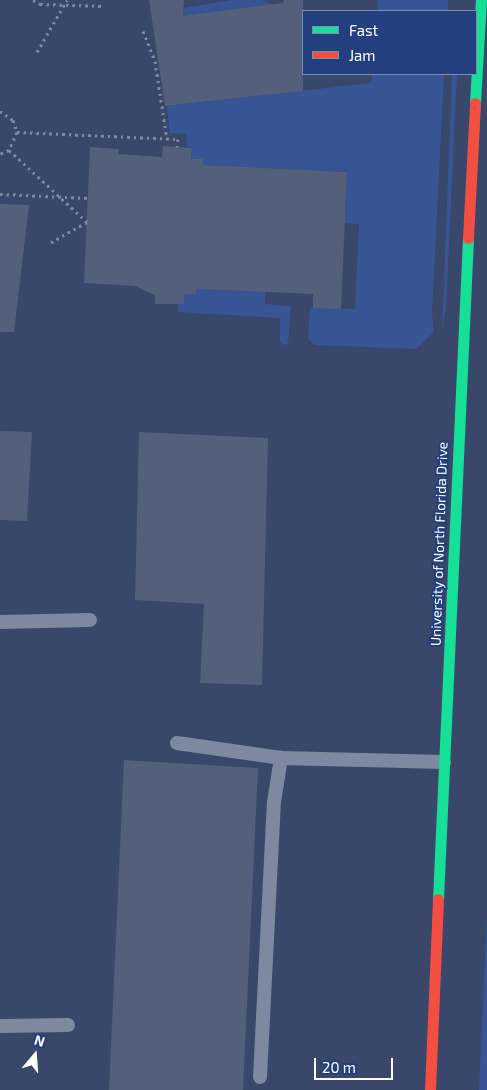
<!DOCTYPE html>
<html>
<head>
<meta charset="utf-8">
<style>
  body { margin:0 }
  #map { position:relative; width:487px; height:1090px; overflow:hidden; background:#38476a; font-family:"Exo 2",sans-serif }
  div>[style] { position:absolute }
  .green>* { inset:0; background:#375595 }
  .building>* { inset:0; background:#54607b }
  .path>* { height:3px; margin-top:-1.5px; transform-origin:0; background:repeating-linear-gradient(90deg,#7e88a0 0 2.5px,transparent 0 6.5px) }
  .lane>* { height:14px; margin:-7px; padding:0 7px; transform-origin:7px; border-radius:7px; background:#7e88a0 }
  .fast>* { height:11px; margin:-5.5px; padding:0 5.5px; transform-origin:5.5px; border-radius:5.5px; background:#16e098 }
  .jam>* { height:11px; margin:-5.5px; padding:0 5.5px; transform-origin:5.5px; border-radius:5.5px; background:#f24e42 }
  .path-bridge>* { height:3px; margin-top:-1.5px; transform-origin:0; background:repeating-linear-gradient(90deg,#7e88a0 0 2.5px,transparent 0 6.5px) }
  span { translate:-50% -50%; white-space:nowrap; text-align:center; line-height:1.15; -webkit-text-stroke:4px #243f7e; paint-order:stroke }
  .street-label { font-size:14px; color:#fff }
  .legend { position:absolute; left:302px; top:10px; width:175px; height:65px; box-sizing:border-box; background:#243f7e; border:1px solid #7c8cb2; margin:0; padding:6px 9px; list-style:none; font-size:15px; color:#fff }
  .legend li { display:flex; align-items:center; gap:10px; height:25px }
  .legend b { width:25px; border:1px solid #7c8cb2 }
  .north { position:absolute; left:10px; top:1030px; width:50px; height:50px; -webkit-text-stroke:4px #243f7e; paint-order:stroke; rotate:18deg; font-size:14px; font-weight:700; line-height:20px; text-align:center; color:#fff }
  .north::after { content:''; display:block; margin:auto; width:18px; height:22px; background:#fff; clip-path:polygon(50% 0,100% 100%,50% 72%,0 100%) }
  .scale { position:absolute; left:314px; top:1058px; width:79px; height:22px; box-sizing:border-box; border:2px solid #fff; border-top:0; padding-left:6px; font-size:15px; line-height:18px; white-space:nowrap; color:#fff; -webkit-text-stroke:4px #243f7e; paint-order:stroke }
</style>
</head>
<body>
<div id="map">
  <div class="green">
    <i style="clip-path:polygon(232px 0,261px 0,274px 5px,183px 16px,183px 8px)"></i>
    <i style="clip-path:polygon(378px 0,448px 0,448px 11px,377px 11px)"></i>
    <i style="clip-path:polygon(372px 74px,444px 74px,432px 313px,434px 332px,416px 349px,315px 345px,308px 339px,310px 307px,355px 309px,359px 224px,345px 223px,347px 172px,203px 165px,203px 159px,191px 159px,192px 148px,187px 147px,186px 134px,170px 133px,167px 106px,371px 83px)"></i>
    <i style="clip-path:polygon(452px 74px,457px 74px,446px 309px,442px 330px)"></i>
    <i style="clip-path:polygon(196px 289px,265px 292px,265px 304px,291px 306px,288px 344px,283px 345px,280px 341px,280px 318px,178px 312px,178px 304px,184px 304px,184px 294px,195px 294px)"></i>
    <i style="clip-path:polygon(487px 914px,487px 1090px,479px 1090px)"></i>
  </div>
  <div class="building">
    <i style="clip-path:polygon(149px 0,184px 0,183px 16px,283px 3px,284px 0,303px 0,303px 91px,165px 106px)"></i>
    <i style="clip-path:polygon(163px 146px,192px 148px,191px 159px,203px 159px,203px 165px,347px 172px,341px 309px,313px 308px,313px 294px,196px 289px,196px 294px,184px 294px,184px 304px,155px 304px,155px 295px,135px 286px,84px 283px,90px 147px,119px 149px,118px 154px,162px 157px)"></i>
    <i style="clip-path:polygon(0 204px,29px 205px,14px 332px,0 332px)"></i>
    <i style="clip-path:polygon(0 431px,32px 432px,27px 521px,0 520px)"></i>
    <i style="clip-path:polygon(139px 432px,268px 438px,262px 685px,200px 683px,204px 604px,135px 600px)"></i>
    <i style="clip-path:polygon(124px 760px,258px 768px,243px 1090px,109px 1090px)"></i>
  </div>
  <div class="path">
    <i style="left:143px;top:31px;width:32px;rotate:68deg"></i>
    <i style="left:155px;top:61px;width:79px;rotate:81.3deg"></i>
    <i style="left:37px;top:52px;width:60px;rotate:-60deg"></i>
    <i style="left:0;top:111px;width:16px;rotate:35deg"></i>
    <i style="left:13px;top:120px;width:13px;rotate:72deg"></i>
    <i style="left:17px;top:132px;width:20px;rotate:114deg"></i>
    <i style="left:9px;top:150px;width:10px;rotate:156deg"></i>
    <i style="left:17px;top:132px;width:161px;rotate:2.5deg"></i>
    <i style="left:178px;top:139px;width:8px;rotate:97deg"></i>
    <i style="left:9px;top:150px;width:106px;rotate:42.7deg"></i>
    <i style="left:87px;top:222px;width:45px;rotate:150.6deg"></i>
  </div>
  <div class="lane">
    <i style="left:0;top:622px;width:90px;rotate:-1.3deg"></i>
    <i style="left:177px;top:743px;width:105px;rotate:8.2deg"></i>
    <i style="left:0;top:1026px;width:68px;rotate:-0.8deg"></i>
    <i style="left:260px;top:1077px;width:275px;rotate:-87.1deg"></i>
    <i style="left:274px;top:802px;width:45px;rotate:-81deg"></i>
    <i style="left:281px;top:758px;width:163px;rotate:1.4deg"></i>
  </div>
  <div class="fast">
    <i style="left:475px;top:103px;width:103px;rotate:-86.7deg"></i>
    <i style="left:438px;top:899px;width:662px;rotate:-87.4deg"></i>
  </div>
  <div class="jam">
    <i style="left:468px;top:238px;width:135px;rotate:-87deg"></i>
    <i style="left:430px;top:1090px;width:191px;rotate:-87.6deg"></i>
  </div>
  <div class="path-bridge">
    <i style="left:33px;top:0;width:8px;rotate:30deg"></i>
    <i style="left:40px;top:4px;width:63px;rotate:1.8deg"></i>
    <i style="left:0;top:194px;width:88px;rotate:2.6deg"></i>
  </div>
  <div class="street-label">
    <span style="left:439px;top:544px;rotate:-88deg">University of North Florida Drive</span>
  </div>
  <ul class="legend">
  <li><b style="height:6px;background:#16e098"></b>Fast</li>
  <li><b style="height:6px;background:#f24e42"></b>Jam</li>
  </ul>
  <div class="north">N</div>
  <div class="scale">20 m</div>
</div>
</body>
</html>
